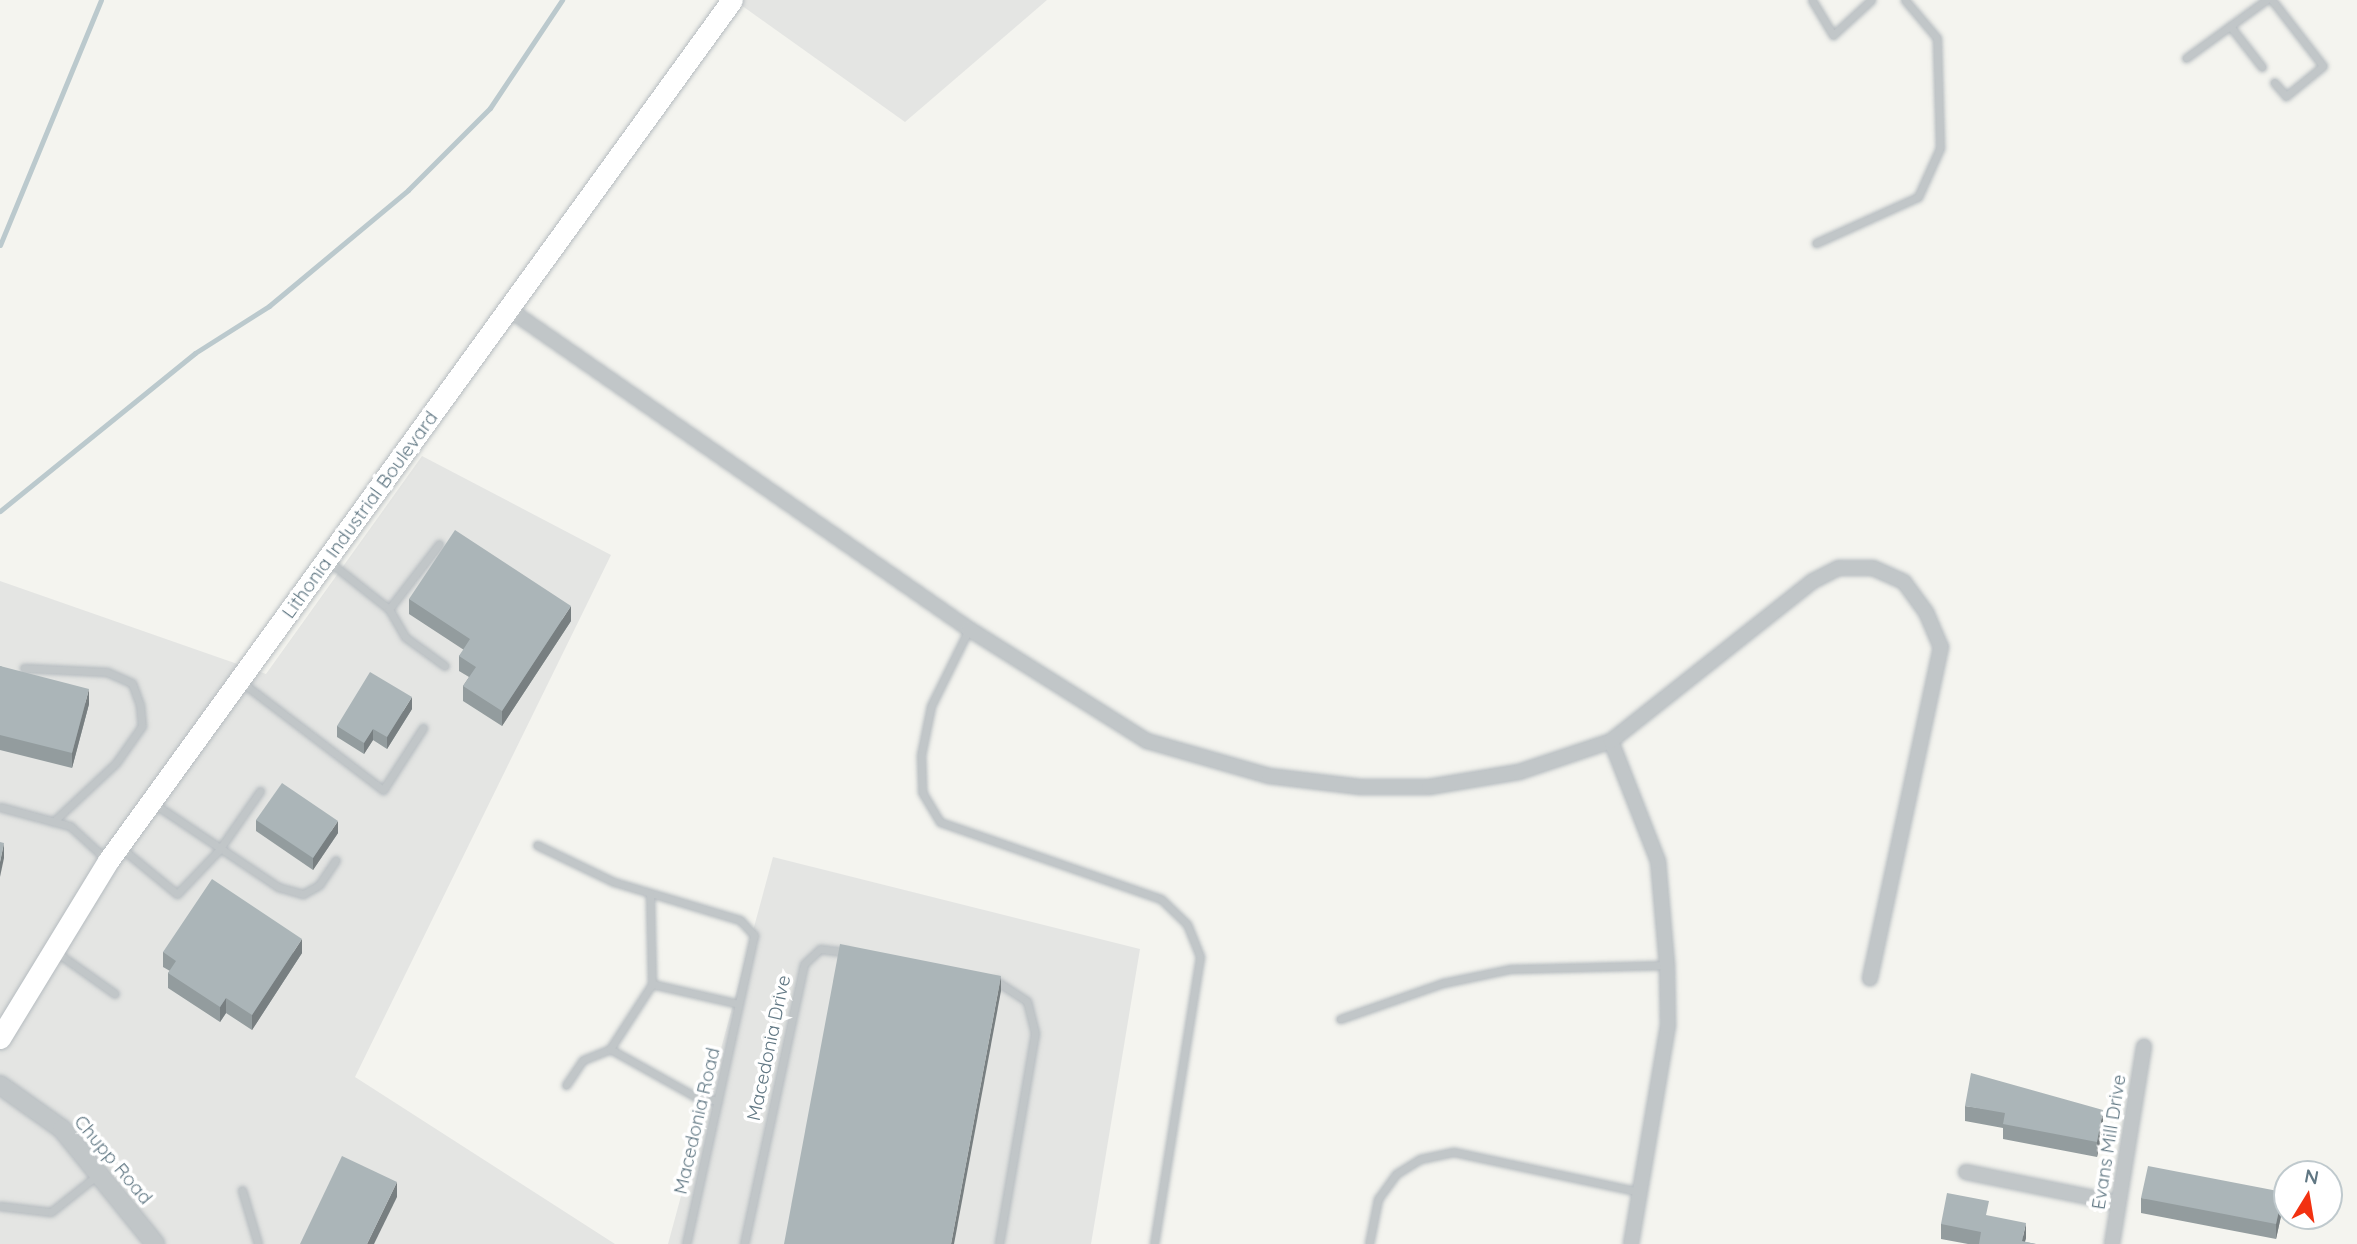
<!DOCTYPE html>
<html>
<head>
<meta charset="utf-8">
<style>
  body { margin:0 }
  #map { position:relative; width:2357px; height:1244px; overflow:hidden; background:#f4f4ef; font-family:Quicksand,sans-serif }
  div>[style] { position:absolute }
  .built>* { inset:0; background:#e4e5e3 }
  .stream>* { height:5px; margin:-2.5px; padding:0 2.5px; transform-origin:2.5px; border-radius:2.5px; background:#bbc9cd }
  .roads { filter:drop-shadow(0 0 2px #b5bbbf) drop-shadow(0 0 2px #b5bbbf) }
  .service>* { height:7px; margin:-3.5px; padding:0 3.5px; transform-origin:3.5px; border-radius:3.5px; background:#c1c6c8 }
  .minor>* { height:14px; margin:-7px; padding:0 7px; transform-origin:7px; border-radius:7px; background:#c1c6c8 }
  .tertiary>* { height:18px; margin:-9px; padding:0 9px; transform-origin:9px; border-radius:9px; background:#c1c6c8 }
  .secondary>* { height:21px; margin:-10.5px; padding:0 10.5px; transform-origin:10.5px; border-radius:10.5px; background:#fff }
  .wall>* { inset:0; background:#939c9e }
  .shaded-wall>* { inset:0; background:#787f81 }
  .building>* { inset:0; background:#abb5b8 }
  span { translate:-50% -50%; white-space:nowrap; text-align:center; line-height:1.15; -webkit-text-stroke:7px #fff; paint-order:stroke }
  .street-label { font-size:19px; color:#607783 }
  .north { position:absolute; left:2273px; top:1160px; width:70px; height:70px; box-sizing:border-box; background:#fff; border:2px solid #bfc9cd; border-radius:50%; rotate:11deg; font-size:19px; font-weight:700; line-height:28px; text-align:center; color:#607783 }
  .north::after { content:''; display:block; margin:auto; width:24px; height:32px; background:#f23111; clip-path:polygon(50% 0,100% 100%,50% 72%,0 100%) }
</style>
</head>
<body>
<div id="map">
  <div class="built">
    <i style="clip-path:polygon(734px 0,1047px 0,905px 122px)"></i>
    <i style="clip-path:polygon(422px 456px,611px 555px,355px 1077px,615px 1244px,0 1244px,0 581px,266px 674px)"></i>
    <i style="clip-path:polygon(773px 857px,1140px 949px,1091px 1244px,668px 1244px)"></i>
  </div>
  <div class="stream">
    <i style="left:0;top:245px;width:265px;rotate:-67.6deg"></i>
    <i style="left:0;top:511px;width:251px;rotate:-39deg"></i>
    <i style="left:195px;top:353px;width:88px;rotate:-32.4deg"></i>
    <i style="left:269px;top:306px;width:181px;rotate:-39.8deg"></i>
    <i style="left:408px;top:190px;width:116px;rotate:-45deg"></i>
    <i style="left:490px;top:108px;width:130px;rotate:-56.3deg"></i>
  </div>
  <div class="roads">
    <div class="service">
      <i style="left:1812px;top:0;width:41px;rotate:59deg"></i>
      <i style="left:1833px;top:35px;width:52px;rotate:-42.6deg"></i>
      <i style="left:2272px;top:0;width:83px;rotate:52.3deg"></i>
      <i style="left:2323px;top:66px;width:48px;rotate:141deg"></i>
      <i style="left:2286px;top:96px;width:18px;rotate:-131deg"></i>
      <i style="left:2230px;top:26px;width:52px;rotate:52deg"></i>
      <i style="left:2186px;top:58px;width:99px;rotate:-35.9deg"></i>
      <i style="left:1816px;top:243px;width:112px;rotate:-24.3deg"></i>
      <i style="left:1918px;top:197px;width:54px;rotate:-65.8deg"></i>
      <i style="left:1940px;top:148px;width:110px;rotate:-91.6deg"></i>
      <i style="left:1937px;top:38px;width:50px;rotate:-130.1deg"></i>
      <i style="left:327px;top:560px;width:79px;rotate:38.3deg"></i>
      <i style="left:389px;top:609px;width:82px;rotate:-52.4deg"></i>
      <i style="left:389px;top:609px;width:32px;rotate:60deg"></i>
      <i style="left:405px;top:637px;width:49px;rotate:35.9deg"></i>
      <i style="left:969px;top:629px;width:86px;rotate:116.3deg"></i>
      <i style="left:931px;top:706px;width:50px;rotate:101.5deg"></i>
      <i style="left:921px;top:755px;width:37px;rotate:88deg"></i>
      <i style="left:922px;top:792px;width:35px;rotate:59deg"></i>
      <i style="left:940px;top:822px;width:234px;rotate:19.2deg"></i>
      <i style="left:1161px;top:899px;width:36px;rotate:44deg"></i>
      <i style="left:1187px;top:924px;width:35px;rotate:68deg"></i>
      <i style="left:1200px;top:957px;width:291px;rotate:99.1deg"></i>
      <i style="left:24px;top:668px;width:83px;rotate:2.8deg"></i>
      <i style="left:107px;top:672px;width:27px;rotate:24deg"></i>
      <i style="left:132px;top:683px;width:23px;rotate:70deg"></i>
      <i style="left:140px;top:705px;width:21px;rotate:85deg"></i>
      <i style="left:142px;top:726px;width:45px;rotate:125.1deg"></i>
      <i style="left:116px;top:763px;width:86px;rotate:136.9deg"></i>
      <i style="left:240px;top:681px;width:180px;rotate:37.3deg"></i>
      <i style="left:383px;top:790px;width:74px;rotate:-57.2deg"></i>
      <i style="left:153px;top:803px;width:151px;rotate:33.9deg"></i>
      <i style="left:278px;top:887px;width:26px;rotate:16deg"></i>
      <i style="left:303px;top:894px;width:18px;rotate:-29deg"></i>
      <i style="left:319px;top:885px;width:30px;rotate:-56deg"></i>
      <i style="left:0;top:807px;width:73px;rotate:15.2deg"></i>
      <i style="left:70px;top:826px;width:50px;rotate:42.6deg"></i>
      <i style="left:537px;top:845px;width:85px;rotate:25.7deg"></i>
      <i style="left:614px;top:882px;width:132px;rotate:16.8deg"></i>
      <i style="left:740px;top:920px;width:21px;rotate:47deg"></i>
      <i style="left:754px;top:935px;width:316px;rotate:102.4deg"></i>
      <i style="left:120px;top:847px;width:74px;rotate:39.5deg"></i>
      <i style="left:177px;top:894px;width:61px;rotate:-46.3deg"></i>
      <i style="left:219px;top:850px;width:72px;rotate:-55.2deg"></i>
      <i style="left:56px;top:952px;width:72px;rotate:35.4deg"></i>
      <i style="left:996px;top:981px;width:37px;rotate:33deg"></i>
      <i style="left:1027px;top:1001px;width:33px;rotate:76deg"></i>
      <i style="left:1035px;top:1033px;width:214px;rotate:99.7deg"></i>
      <i style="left:652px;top:984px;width:89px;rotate:12.9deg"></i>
      <i style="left:1340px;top:1019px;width:109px;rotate:-19.3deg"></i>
      <i style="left:1443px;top:983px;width:68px;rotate:-11.8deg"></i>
      <i style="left:1510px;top:969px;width:157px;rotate:-1.5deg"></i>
      <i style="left:610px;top:1049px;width:77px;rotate:-57.1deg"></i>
      <i style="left:652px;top:984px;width:91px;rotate:-91.3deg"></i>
      <i style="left:566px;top:1085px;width:30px;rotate:-56deg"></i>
      <i style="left:583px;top:1060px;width:29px;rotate:-22deg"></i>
      <i style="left:610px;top:1049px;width:98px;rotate:29.2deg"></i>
      <i style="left:696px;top:1097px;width:22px;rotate:10deg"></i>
      <i style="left:242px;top:1190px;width:56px;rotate:73.5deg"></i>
      <i style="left:0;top:1206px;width:51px;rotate:6.7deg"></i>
      <i style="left:51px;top:1212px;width:61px;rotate:-38.4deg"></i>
      <i style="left:744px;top:1244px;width:286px;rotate:-77.9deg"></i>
      <i style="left:804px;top:964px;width:22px;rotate:-43deg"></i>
      <i style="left:820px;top:949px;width:26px;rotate:7deg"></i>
      <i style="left:1369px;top:1244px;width:46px;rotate:-78.7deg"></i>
      <i style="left:1378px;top:1199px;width:31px;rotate:-54deg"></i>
      <i style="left:1396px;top:1174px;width:28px;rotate:-32deg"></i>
      <i style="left:1420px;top:1159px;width:35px;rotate:-12deg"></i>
      <i style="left:1454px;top:1152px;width:190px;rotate:12.1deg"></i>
    </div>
    <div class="minor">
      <i style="left:510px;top:310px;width:559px;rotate:34.8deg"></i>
      <i style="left:969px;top:629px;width:210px;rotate:32.2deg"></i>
      <i style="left:1147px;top:741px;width:127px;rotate:16deg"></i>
      <i style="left:1269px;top:776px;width:92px;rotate:6.9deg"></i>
      <i style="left:1360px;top:787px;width:69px"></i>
      <i style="left:1429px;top:787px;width:91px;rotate:-9.5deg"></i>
      <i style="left:1519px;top:772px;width:97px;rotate:-18.6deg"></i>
      <i style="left:1966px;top:1172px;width:155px;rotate:11.5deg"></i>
      <i style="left:1631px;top:1244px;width:221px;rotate:-80.4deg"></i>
      <i style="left:1668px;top:1026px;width:61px;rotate:-90.9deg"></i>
      <i style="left:1667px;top:965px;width:104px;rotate:-94.9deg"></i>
      <i style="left:1658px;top:861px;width:129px;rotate:-111.4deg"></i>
      <i style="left:1611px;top:741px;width:258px;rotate:-38.4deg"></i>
      <i style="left:1813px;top:581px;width:29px;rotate:-27deg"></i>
      <i style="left:1839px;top:568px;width:34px"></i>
      <i style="left:1873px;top:568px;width:34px;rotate:24deg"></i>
      <i style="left:1904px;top:582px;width:37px;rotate:54deg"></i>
      <i style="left:1926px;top:612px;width:38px;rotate:67deg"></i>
      <i style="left:1941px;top:647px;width:339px;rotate:102.1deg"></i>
      <i style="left:2112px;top:1244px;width:200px;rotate:-80.8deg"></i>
    </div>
    <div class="tertiary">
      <i style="left:0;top:1085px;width:76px;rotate:35.4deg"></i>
      <i style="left:62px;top:1129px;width:148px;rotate:51deg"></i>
    </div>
    <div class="secondary">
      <i style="left:0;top:1038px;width:207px;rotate:-58.6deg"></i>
      <i style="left:108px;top:861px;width:1063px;rotate:-54.07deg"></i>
    </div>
  </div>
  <div class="wall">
    <i style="clip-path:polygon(409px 599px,571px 621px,502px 726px,463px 701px,463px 686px,469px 677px,459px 671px,459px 656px,464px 650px,409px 614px)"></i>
    <i style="clip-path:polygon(0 666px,89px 704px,72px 768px,0 750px)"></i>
    <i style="clip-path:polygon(412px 709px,387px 749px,373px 740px,364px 754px,337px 737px,337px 726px)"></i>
    <i style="clip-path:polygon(256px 820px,338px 833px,313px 870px,256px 831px)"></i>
    <i style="clip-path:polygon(163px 952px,302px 953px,252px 1030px,226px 1013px,220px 1022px,168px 988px,168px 973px,170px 971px,163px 967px)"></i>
    <i style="clip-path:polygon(1965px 1106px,2103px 1125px,2097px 1157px,2003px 1139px,2003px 1128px,1965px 1121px)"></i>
    <i style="clip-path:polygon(2141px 1198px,2283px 1207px,2276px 1239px,2141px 1213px)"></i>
    <i style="clip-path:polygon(1989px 1216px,2026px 1238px,2025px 1242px,2036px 1244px,1968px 1244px,1941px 1239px,1941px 1224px)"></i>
  </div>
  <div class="shaded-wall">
    <i style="clip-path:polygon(571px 606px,571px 621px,502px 726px,502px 711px)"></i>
    <i style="clip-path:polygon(89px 689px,89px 704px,72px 768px,72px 753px)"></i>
    <i style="clip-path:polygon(412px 697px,412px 709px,387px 749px,387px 737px)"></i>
    <i style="clip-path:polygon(373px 729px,373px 740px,364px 754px,364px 743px)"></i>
    <i style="clip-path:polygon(338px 821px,338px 833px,313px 870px,313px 858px)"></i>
    <i style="clip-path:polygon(4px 843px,4px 858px,0 877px,0 862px)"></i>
    <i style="clip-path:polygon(302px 939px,302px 953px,252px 1030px,252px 1015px)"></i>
    <i style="clip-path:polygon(1001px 976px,1001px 991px,954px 1244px,951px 1244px)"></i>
    <i style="clip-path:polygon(226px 998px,226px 1013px,220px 1022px,220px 1007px)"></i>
    <i style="clip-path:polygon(2103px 1110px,2103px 1125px,2097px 1157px,2097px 1142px)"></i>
    <i style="clip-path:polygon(397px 1182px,397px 1197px,374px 1244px,367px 1244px)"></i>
    <i style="clip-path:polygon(2283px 1192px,2283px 1207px,2276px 1239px,2276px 1224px)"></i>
    <i style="clip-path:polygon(2026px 1223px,2026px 1238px,2024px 1244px,2022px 1241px)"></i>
  </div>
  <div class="building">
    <i style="clip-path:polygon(455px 530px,571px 606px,502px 711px,463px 686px,476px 667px,459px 656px,470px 639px,409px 599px)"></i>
    <i style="clip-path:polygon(0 666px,89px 689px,72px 753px,0 735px)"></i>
    <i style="clip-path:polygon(370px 672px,412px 697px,387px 737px,373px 729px,364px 743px,337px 726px)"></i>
    <i style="clip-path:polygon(282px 783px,338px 821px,313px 858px,256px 820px)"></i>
    <i style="clip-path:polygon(0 842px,4px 843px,0 862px)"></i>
    <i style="clip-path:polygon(212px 879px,302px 939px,252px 1015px,226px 998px,220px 1007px,168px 973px,176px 961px,163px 952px)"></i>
    <i style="clip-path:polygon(840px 944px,1001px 976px,951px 1244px,784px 1244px)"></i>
    <i style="clip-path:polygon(1971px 1073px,2103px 1110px,2097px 1142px,2003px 1124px,2005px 1113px,1965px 1106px)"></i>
    <i style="clip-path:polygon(342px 1156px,397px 1182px,367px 1244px,300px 1244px)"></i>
    <i style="clip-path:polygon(2148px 1166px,2283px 1192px,2276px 1224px,2141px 1198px)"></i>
    <i style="clip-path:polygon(1947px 1193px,1989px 1201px,1986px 1215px,2026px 1223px,2022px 1241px,2036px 1244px,1979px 1244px,1981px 1232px,1941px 1224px)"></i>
  </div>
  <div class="street-label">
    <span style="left:360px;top:515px;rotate:-54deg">Lithonia Industrial Boulevard</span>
    <span style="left:769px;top:1048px;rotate:-78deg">Macedonia Drive</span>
    <span style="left:697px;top:1121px;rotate:-77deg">Macedonia Road</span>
    <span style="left:2109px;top:1142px;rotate:-81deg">Evans Mill Drive</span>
    <span style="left:113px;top:1160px;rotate:50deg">Chupp Road</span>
  </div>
  <div class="north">N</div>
</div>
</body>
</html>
